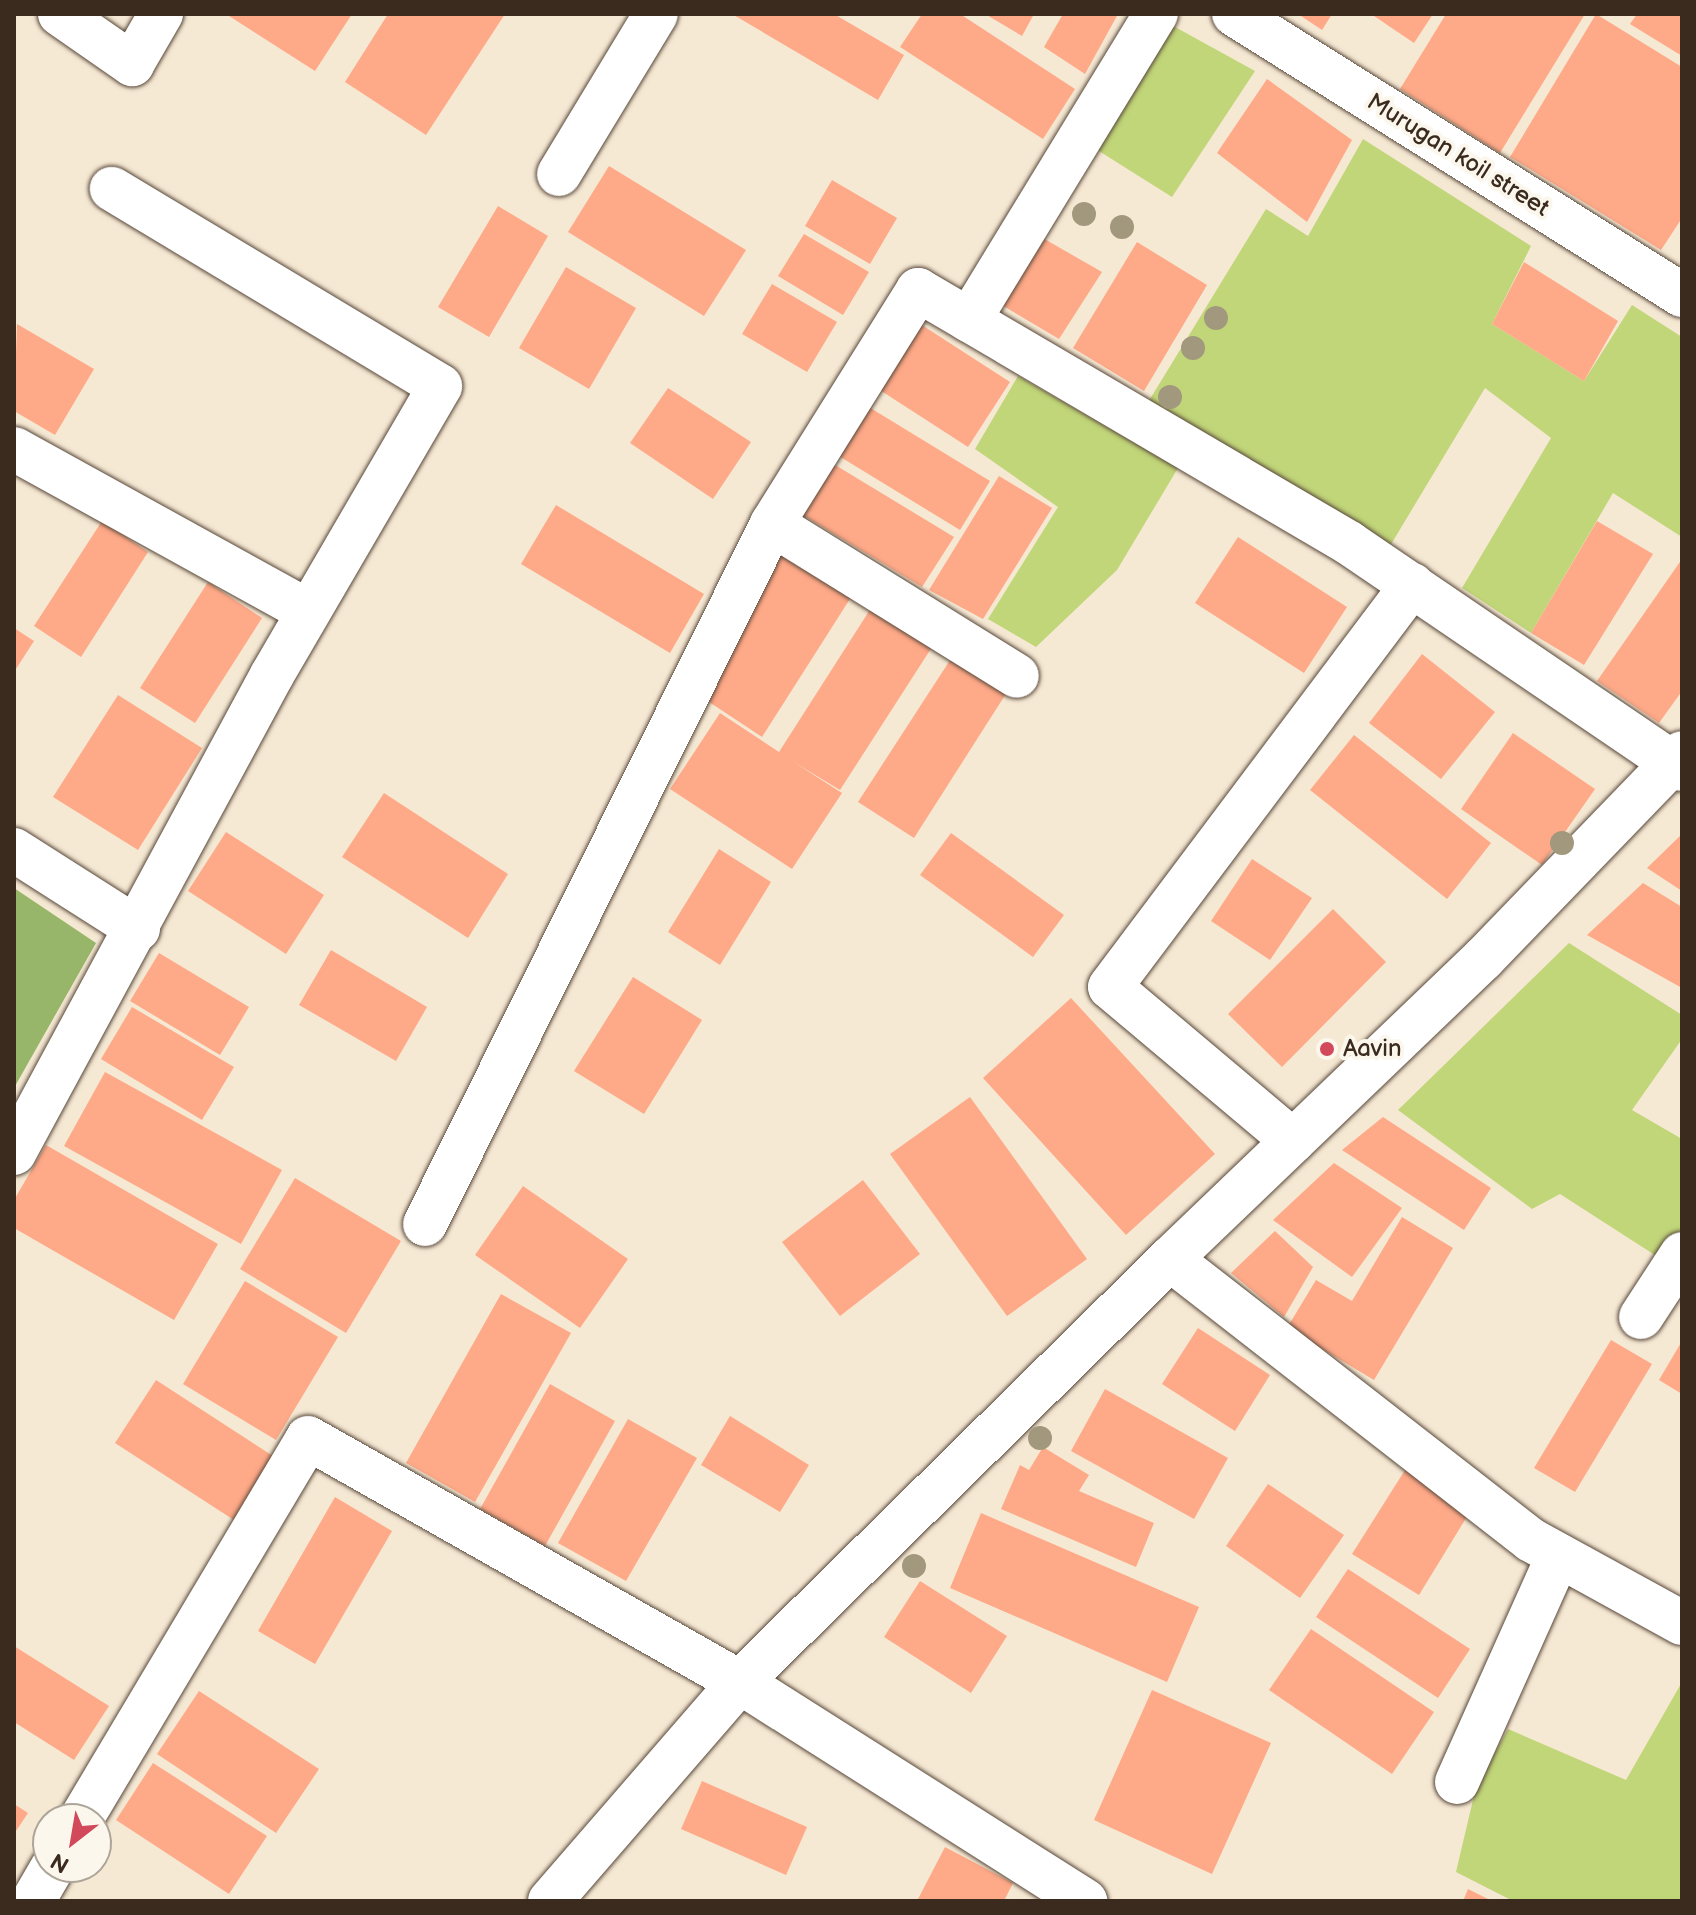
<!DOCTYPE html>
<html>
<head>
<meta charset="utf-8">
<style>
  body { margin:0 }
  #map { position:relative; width:1696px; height:1915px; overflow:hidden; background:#f6e9d4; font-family:"Balsamiq Sans",sans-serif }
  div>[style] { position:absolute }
  .green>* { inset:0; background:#c1d579 }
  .forest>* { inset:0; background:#98b669 }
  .building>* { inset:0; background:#fea988 }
  .roads { filter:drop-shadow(0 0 2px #574739) drop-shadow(0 0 2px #574739) }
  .minor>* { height:44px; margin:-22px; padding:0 22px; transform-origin:22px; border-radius:22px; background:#fff }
  .trees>* { width:24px; height:24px; margin:-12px; border-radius:50%; background:#a1987d }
  .dots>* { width:22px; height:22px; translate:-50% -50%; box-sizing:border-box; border:4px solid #fbf7ec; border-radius:50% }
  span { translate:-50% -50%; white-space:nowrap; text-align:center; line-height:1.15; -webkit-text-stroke:8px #fbf7ec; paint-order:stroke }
  .street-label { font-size:24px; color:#3b2a1e }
  .poi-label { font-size:24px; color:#3b2a1e }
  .left { translate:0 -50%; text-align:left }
  .frame { position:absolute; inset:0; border:16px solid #3b2a1e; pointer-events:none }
  .north { position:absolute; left:32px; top:1803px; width:80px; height:80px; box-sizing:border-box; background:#fbf7ec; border:2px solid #aea59a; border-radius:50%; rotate:211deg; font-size:22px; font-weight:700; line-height:32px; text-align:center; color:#3b2a1e }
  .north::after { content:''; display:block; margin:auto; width:28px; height:36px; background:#d1495b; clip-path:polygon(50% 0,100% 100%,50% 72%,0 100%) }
</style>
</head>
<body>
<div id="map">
  <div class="green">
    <i style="clip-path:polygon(1166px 22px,1255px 71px,1172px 197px,1091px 146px)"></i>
    <i style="clip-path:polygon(1363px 139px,1531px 246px,1492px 324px,1584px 381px,1632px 305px,1682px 337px,1682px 537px,1613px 493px,1531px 633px,1462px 588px,1551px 438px,1485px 388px,1390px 546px,1147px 404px,1266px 209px,1308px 236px)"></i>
    <i style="clip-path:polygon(1018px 376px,1178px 468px,1117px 570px,1036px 647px,988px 619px,1058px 507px,975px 449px)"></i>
    <i style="clip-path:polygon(1569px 943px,1682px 1015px,1682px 1039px,1632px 1110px,1682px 1139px,1682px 1227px,1661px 1259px,1560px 1194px,1532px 1209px,1398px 1110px)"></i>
    <i style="clip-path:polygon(1682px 1682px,1682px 1901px,1513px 1901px,1456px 1872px,1476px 1787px,1508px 1729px,1626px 1780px)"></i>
  </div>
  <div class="forest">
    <i style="clip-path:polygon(14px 888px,96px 943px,14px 1088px)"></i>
  </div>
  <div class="building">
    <i style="clip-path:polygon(226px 14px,352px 14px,315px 71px)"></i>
    <i style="clip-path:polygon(388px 14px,505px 14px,426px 135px,345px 82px)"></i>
    <i style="clip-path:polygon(732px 14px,834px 14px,904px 55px,878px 100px)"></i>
    <i style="clip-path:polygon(922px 14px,960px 14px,1075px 89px,1043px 139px,900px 47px)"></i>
    <i style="clip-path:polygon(985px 14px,1034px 14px,1022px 36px)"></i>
    <i style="clip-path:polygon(1063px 14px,1118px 14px,1085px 74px,1044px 47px)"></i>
    <i style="clip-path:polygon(1298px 14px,1332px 14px,1322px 30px)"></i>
    <i style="clip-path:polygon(1371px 14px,1433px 14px,1414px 43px)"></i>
    <i style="clip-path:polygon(1446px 14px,1585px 14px,1500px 153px,1400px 89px)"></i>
    <i style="clip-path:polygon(1596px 14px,1682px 67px,1682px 218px,1661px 250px,1510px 157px)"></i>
    <i style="clip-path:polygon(1637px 14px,1682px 14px,1682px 56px,1630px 24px)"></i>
    <i style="clip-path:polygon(1267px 79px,1352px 140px,1307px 222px,1217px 153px)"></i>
    <i style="clip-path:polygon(609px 166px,746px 250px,704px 316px,568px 232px)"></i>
    <i style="clip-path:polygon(832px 180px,897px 218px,870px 264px,805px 226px)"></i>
    <i style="clip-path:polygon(498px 206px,548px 236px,489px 337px,438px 307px)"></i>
    <i style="clip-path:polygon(1034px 233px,1102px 272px,1059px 339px,995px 301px)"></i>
    <i style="clip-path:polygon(804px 234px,869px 272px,843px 315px,778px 276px)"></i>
    <i style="clip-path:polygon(1137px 242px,1207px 285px,1144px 391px,1073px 348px)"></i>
    <i style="clip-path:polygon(1524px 262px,1618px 321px,1584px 381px,1492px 324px)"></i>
    <i style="clip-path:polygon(566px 267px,636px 308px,589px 389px,519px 348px)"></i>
    <i style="clip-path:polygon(772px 284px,837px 322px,807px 372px,742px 334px)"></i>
    <i style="clip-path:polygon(911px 318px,1010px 382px,968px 447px,869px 383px)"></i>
    <i style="clip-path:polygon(17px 324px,94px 369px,55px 435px,14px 411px)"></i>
    <i style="clip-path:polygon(668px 388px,751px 442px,713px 499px,630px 443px)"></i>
    <i style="clip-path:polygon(859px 401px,990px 481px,960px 530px,829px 450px)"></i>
    <i style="clip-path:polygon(822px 457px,954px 537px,922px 587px,791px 508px)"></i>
    <i style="clip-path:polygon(999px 476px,1052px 508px,983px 619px,929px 590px)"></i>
    <i style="clip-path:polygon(556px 505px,704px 594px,670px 653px,521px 564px)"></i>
    <i style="clip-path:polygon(102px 521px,148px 552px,81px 657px,34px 626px)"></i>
    <i style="clip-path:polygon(1597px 521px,1653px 554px,1584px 665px,1531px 633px)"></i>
    <i style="clip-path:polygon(1238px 537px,1347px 607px,1304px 673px,1195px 603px)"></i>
    <i style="clip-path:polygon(787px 547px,855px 591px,762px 737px,694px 692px)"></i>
    <i style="clip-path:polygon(1682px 559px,1682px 691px,1659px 723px,1597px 681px)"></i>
    <i style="clip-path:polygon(208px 582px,262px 618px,195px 723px,140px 688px)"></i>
    <i style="clip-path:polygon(873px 605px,934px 644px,840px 790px,792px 761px,842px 793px,792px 869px,670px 789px,720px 713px,779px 752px)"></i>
    <i style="clip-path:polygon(14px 628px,34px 641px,14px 672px)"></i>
    <i style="clip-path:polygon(954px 654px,1009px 689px,914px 838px,858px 802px)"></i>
    <i style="clip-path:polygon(1422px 654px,1495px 712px,1441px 779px,1369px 723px)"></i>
    <i style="clip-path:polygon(118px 695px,202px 748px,138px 850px,53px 797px)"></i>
    <i style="clip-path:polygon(1513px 733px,1595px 789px,1542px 865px,1461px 809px)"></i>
    <i style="clip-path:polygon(1354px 735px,1491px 843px,1447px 899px,1310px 790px)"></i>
    <i style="clip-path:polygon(384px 793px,508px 874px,468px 938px,342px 857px)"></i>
    <i style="clip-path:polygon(226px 832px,324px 895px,286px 954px,188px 891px)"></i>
    <i style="clip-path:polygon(951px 833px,1064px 915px,1033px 957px,920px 875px)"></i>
    <i style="clip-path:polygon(1682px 834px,1682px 891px,1647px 868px)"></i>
    <i style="clip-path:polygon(719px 849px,771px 882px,720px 965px,668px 932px)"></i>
    <i style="clip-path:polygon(1252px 859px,1312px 898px,1270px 960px,1211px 921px)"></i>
    <i style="clip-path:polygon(1643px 883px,1682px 907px,1682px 988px,1587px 935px)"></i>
    <i style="clip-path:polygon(1333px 909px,1386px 962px,1282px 1067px,1228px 1014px)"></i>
    <i style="clip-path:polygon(331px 950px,427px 1007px,396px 1061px,299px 1005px)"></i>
    <i style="clip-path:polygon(159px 953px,249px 1007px,220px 1055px,130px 1001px)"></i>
    <i style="clip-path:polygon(633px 977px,702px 1020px,644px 1114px,574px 1071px)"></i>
    <i style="clip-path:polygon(1071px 998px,1215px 1154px,1126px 1235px,983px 1078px)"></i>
    <i style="clip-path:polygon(132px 1007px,234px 1067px,202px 1120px,101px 1059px)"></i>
    <i style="clip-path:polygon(105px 1072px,282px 1170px,241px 1244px,64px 1146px)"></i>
    <i style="clip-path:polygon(970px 1097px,1087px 1259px,1007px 1316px,890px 1154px)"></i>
    <i style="clip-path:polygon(1383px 1117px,1491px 1188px,1464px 1230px,1342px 1150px)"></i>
    <i style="clip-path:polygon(46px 1145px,218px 1244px,174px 1320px,14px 1228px,14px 1200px)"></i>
    <i style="clip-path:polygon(1334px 1163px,1402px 1208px,1352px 1277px,1273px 1220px)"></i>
    <i style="clip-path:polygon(295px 1178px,401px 1241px,346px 1333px,240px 1269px)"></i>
    <i style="clip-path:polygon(863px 1180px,920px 1254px,840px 1316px,782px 1242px)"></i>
    <i style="clip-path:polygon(523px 1186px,628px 1259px,580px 1328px,475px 1255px)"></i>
    <i style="clip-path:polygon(1402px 1217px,1453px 1248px,1374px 1380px,1287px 1328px,1316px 1280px,1352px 1301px)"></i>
    <i style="clip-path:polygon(1275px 1231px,1313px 1267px,1284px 1317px,1231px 1273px)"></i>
    <i style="clip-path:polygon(245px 1281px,338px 1337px,276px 1440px,183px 1384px)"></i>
    <i style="clip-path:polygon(501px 1294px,571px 1333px,475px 1502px,406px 1463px)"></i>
    <i style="clip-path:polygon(1198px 1328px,1270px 1375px,1235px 1431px,1162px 1384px)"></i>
    <i style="clip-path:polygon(1611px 1340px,1652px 1364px,1575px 1492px,1534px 1468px)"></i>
    <i style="clip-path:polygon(1682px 1341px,1682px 1394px,1659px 1380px)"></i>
    <i style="clip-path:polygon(156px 1380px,279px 1460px,237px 1522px,115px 1443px)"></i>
    <i style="clip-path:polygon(550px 1384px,615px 1421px,545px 1546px,480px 1509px)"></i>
    <i style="clip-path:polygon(1105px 1389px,1228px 1458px,1194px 1519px,1071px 1451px)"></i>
    <i style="clip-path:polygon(730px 1416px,809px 1465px,780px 1512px,701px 1465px)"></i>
    <i style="clip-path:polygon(628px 1419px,697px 1458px,626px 1581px,558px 1543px)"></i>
    <i style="clip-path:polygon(1043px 1447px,1089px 1475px,1079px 1491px,1154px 1523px,1136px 1567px,1001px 1509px,1020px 1465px,1029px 1470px)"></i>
    <i style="clip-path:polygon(1405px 1470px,1471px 1510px,1419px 1595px,1352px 1554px)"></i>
    <i style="clip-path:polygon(1268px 1484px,1344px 1535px,1300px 1598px,1226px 1546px)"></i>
    <i style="clip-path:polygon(335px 1497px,392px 1531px,315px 1664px,258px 1631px)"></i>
    <i style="clip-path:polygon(981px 1513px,1199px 1607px,1167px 1682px,950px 1588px)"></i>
    <i style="clip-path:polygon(1348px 1569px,1470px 1649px,1438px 1698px,1316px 1617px)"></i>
    <i style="clip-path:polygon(920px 1581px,1007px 1636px,971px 1693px,884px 1637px)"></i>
    <i style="clip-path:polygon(1311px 1629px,1434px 1712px,1392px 1774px,1269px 1690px)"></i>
    <i style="clip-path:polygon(14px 1646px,109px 1706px,74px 1760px,14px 1722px)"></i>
    <i style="clip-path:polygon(1152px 1690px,1271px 1743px,1212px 1874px,1094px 1820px)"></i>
    <i style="clip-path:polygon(199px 1691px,319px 1769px,276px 1833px,157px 1754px)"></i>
    <i style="clip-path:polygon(153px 1763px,267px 1836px,229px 1894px,116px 1820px)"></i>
    <i style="clip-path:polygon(702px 1781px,807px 1827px,786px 1875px,681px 1829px)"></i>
    <i style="clip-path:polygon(14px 1804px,28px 1813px,14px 1834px)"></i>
    <i style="clip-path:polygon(945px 1847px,1013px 1883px,1004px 1901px,917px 1901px)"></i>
    <i style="clip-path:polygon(1468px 1889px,1492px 1901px,1463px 1901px)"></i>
  </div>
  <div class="roads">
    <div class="minor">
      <i style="left:60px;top:14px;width:88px;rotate:34.8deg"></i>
      <i style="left:132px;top:64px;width:58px;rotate:-59.9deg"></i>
      <i style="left:1234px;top:14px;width:529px;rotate:32.1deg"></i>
      <i style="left:559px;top:174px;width:187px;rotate:-58.8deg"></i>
      <i style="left:969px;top:320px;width:359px;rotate:-58.6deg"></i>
      <i style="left:14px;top:449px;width:336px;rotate:28.9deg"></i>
      <i style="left:772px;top:524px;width:288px;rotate:31.8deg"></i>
      <i style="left:14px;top:850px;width:147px;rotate:32.5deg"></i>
      <i style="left:1293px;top:1141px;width:239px;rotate:-139.9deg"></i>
      <i style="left:1110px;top:987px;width:503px;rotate:-53.08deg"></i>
      <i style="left:14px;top:1153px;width:543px;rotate:-61.64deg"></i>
      <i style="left:272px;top:675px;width:334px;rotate:-59.8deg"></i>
      <i style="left:440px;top:386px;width:383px;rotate:-149deg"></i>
      <i style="left:425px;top:1224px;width:781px;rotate:-63.63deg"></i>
      <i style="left:772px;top:524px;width:276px;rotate:-58deg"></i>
      <i style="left:918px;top:290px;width:500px;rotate:30.4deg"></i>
      <i style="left:1349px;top:543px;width:402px;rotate:34.2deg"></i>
      <i style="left:1170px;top:1259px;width:457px;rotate:37.9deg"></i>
      <i style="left:1531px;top:1540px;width:172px;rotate:28.8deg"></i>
      <i style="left:1641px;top:1317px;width:75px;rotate:-56.9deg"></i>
      <i style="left:1457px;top:1782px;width:248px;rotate:-65.9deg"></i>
      <i style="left:81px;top:1819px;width:443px;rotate:-59.2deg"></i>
      <i style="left:308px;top:1438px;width:496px;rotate:29.5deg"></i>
      <i style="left:740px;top:1682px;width:409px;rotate:32.4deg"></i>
      <i style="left:33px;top:1901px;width:39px;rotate:-60deg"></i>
      <i style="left:550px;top:1901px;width:290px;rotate:-49.1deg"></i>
      <i style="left:740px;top:1682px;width:603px;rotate:-44.53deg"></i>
      <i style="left:1170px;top:1259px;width:434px;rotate:-43.8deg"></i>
      <i style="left:1483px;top:959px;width:286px;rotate:-46deg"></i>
    </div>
  </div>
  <div class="trees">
    <i style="left:1084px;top:214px"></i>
    <i style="left:1122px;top:227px"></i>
    <i style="left:1216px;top:318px"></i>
    <i style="left:1193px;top:348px"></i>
    <i style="left:1170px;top:397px"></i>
    <i style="left:1562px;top:843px"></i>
    <i style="left:1040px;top:1438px"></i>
    <i style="left:914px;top:1566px"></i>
  </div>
  <div class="dots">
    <i style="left:1327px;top:1049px;background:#d1495b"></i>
  </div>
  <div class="street-label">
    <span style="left:1458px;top:155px;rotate:32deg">Murugan koil street</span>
  </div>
  <div class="poi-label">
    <span class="left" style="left:1343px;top:1049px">Aavin</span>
  </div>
  <div class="frame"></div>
  <div class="north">N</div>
</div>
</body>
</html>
